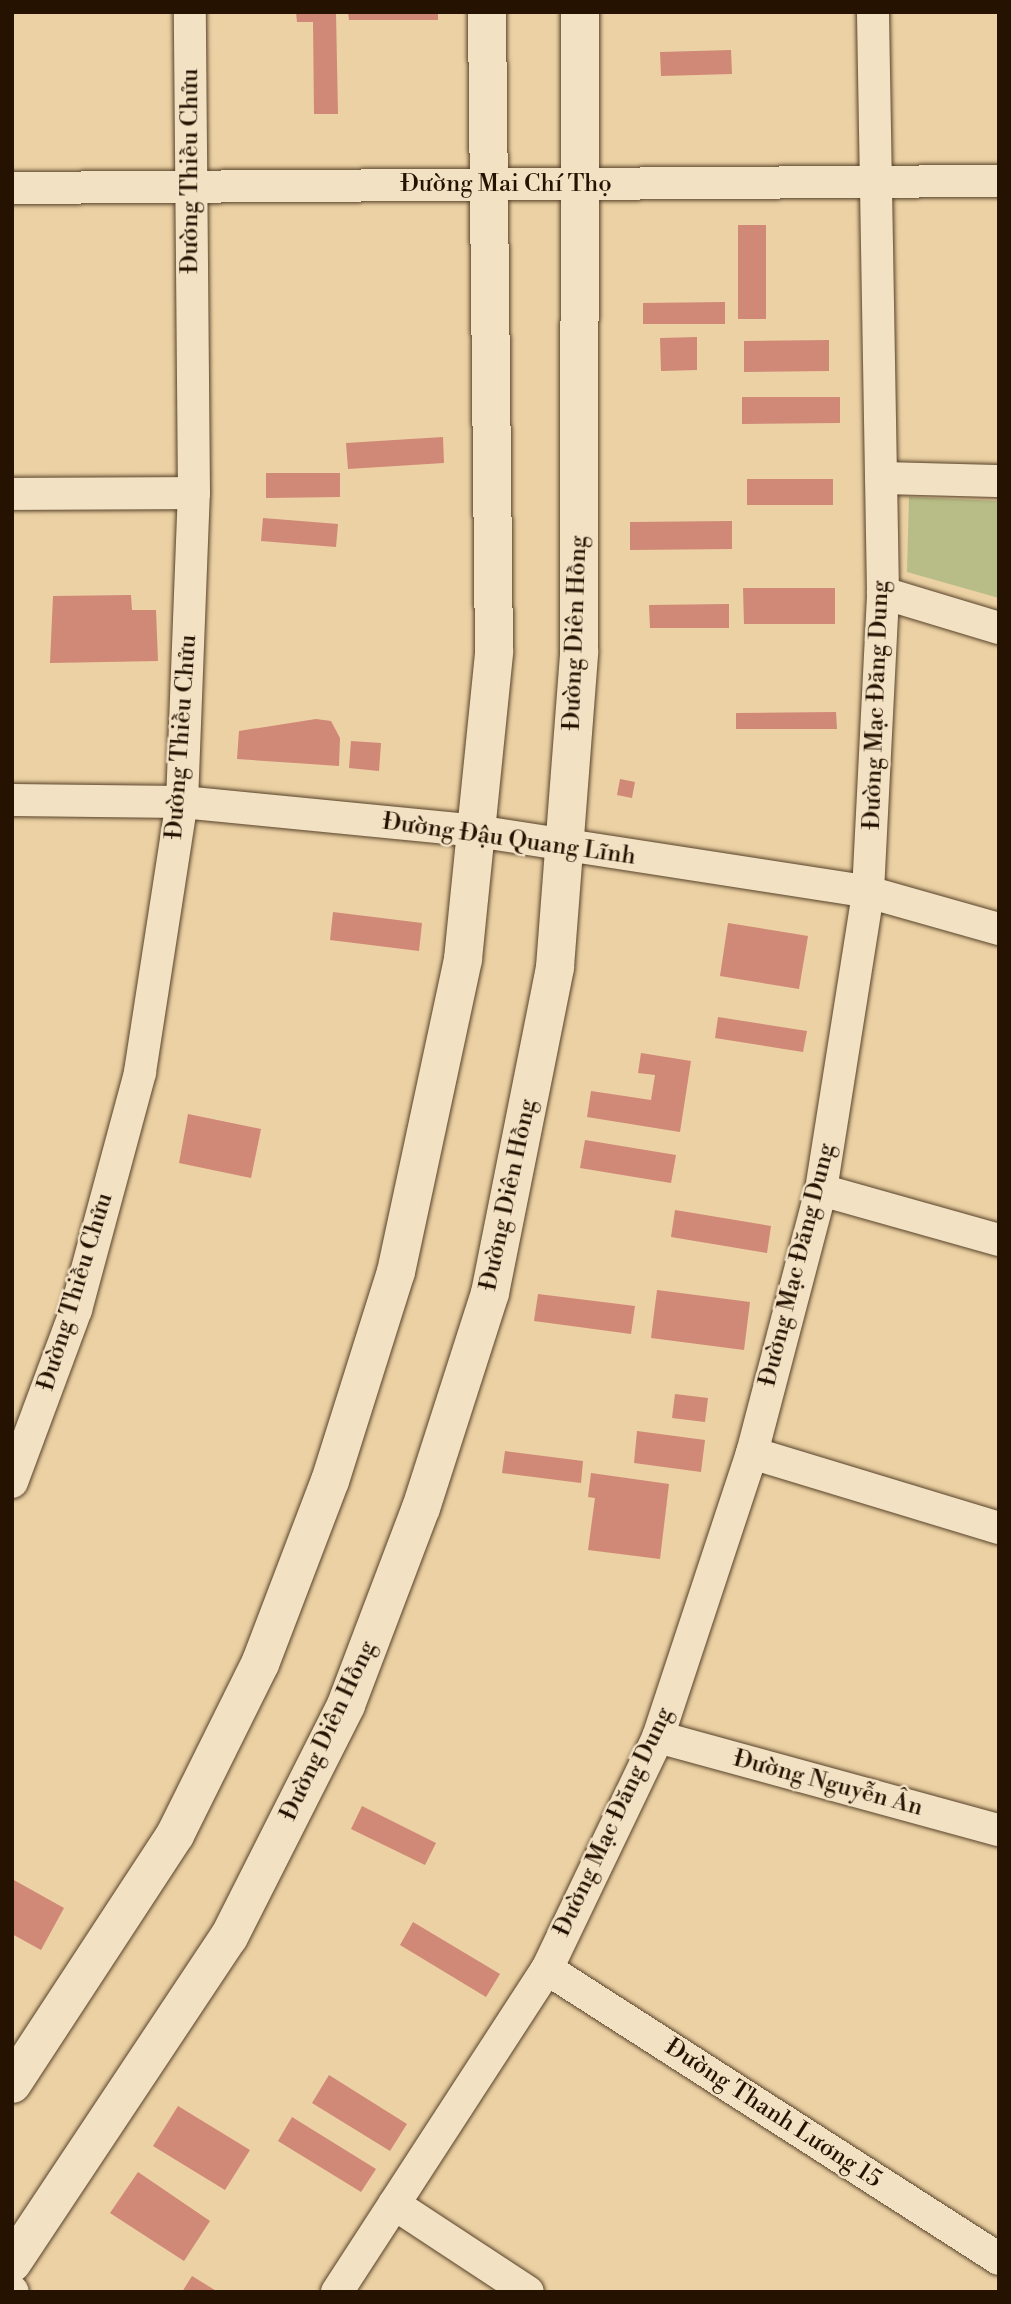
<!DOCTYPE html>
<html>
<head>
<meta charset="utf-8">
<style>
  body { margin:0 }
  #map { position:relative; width:1011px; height:2304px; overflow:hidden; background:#ecd1a4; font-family:"Libre Bodoni",serif }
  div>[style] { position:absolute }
  .green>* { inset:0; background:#b8bc86 }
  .building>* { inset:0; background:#d08877 }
  .roads { filter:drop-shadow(0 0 2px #574229) drop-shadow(0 0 2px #574229) }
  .minor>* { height:32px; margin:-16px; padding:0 16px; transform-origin:16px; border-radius:16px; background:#f3e1c4 }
  .tertiary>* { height:38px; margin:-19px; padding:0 19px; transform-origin:19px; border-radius:19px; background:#f3e1c4 }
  span { translate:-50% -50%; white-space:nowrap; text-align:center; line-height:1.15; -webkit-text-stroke:5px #f3e1c4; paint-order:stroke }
  .street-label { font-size:24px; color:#251200 }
  .frame { position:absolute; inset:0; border:14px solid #251200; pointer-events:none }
</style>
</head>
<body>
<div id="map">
  <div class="green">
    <i style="clip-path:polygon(909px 497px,999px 501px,999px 598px,907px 572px)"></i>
  </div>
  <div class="building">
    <i style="clip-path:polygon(296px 12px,336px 12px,338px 114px,314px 114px,313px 22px,297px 22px)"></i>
    <i style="clip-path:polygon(348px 12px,438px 12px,438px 20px,349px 20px)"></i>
    <i style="clip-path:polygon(731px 50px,732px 74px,661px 76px,660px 52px)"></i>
    <i style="clip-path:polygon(738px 225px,766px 225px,766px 319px,738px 319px)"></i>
    <i style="clip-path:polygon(725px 302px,725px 324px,643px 324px,643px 303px)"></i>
    <i style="clip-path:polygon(697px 337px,697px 370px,661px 371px,660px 338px)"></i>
    <i style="clip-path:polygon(829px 340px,829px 371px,744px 372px,744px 341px)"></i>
    <i style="clip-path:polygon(742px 397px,840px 397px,840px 423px,742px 424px)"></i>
    <i style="clip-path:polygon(443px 437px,444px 463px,348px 469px,346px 443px)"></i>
    <i style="clip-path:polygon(266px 473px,340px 473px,340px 497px,266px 498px)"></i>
    <i style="clip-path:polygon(747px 479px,833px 479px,833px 505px,747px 505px)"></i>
    <i style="clip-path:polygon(263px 518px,338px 524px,336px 547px,261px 541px)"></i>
    <i style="clip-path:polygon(732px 521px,732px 549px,630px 550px,630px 522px)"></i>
    <i style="clip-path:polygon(743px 588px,835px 588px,835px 624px,744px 624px)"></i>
    <i style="clip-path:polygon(131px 595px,132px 610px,156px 610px,158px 661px,50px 663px,53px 596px)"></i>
    <i style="clip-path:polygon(729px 604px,729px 628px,650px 628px,649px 605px)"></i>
    <i style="clip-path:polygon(836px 712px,837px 729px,736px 729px,736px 713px)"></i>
    <i style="clip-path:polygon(316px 719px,331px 721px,340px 738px,339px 766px,237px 759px,239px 731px)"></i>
    <i style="clip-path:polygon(351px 741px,381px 743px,379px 771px,349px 768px)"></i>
    <i style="clip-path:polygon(620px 779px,635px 782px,632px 798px,617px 795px)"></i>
    <i style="clip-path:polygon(333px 912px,422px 923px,419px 951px,330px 940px)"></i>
    <i style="clip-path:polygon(728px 923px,808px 936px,799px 989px,720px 976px)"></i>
    <i style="clip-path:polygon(718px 1017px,807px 1031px,803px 1052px,715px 1038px)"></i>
    <i style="clip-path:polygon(641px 1053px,691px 1061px,680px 1132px,587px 1117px,591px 1091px,651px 1100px,655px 1075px,638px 1073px)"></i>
    <i style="clip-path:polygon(188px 1114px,261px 1129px,251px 1178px,179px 1163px)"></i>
    <i style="clip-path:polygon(585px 1140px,676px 1155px,671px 1183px,580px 1168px)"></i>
    <i style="clip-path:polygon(675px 1210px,771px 1226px,767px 1253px,671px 1237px)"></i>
    <i style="clip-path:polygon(657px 1290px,750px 1302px,744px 1350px,651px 1338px)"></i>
    <i style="clip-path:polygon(538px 1294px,635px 1306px,631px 1334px,534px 1321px)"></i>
    <i style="clip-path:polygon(675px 1394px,708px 1398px,705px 1422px,672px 1418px)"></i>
    <i style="clip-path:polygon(637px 1431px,705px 1440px,701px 1472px,634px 1463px)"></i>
    <i style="clip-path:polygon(505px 1451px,583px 1461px,581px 1483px,502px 1473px)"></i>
    <i style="clip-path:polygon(591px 1473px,669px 1484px,660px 1559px,588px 1550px,595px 1498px,588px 1497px)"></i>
    <i style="clip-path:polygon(362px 1806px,436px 1843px,425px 1865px,351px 1829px)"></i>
    <i style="clip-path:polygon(12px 1879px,64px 1908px,41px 1950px,12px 1934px)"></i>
    <i style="clip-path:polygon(413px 1922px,500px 1974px,486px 1997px,400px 1945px)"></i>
    <i style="clip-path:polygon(329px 2075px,407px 2124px,390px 2151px,312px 2103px)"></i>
    <i style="clip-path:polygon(178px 2106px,250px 2150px,225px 2190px,153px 2146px)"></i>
    <i style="clip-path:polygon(292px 2117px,376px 2169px,361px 2192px,278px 2141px)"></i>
    <i style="clip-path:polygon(138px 2172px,210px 2221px,184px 2261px,110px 2213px)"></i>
    <i style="clip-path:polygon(192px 2276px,218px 2292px,182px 2292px)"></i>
  </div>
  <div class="roads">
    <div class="minor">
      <i style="left:12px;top:188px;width:987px;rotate:-0.41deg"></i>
      <i style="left:881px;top:478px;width:118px;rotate:1.5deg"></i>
      <i style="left:12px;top:494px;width:182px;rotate:-0.3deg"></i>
      <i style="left:883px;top:593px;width:121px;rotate:16.8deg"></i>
      <i style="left:12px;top:800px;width:170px;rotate:0.7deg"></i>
      <i style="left:182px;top:802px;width:295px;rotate:5.6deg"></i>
      <i style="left:476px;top:831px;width:397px;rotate:8.8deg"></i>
      <i style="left:868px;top:892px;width:136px;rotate:15.8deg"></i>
      <i style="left:821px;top:1190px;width:185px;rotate:15.7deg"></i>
      <i style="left:752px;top:1453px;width:258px;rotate:16.9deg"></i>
      <i style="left:12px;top:1482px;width:184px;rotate:-69.6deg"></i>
      <i style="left:76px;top:1310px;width:246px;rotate:-74.9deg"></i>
      <i style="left:140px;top:1072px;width:273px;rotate:-81.2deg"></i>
      <i style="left:182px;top:802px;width:309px;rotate:-87.8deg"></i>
      <i style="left:194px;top:493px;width:481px;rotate:-90.5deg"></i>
      <i style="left:658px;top:1737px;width:353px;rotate:15.3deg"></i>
      <i style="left:547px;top:1969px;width:537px;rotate:32.68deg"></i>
      <i style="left:394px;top:2204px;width:160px;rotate:33.3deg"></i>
      <i style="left:12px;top:2291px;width:1px;rotate:45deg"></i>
      <i style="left:337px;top:2292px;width:385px;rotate:-57deg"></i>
      <i style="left:547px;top:1969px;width:257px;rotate:-64.4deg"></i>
      <i style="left:658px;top:1737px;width:299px;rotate:-71.7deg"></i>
      <i style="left:752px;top:1453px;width:272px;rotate:-75.3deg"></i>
      <i style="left:821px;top:1190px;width:302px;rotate:-81deg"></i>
      <i style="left:868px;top:892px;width:299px;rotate:-87.1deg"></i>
      <i style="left:883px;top:593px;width:581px;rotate:-90.99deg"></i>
    </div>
    <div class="tertiary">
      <i style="left:12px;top:2084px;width:298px;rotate:-56.8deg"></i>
      <i style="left:175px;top:1835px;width:191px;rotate:-63.6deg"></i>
      <i style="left:260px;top:1664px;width:196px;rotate:-69.1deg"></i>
      <i style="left:330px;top:1481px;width:219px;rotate:-72.5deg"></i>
      <i style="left:396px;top:1272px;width:320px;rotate:-77.9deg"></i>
      <i style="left:463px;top:959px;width:309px;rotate:-84.2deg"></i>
      <i style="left:494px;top:652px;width:640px;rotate:-90.63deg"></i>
      <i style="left:12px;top:2263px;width:392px;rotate:-56.4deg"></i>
      <i style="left:229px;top:1937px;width:260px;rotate:-63.2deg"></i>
      <i style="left:346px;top:1705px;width:211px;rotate:-69.2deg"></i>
      <i style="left:421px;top:1508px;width:226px;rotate:-72.2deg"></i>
      <i style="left:490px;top:1293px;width:332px;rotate:-78.7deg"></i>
      <i style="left:555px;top:967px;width:316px;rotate:-85.6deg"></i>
      <i style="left:579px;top:652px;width:640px;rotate:-89.91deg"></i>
    </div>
  </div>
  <div class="street-label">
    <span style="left:191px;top:171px;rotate:-90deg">Đường Thiều Chửu</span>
    <span style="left:506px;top:185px">Đường Mai Chí Thọ</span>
    <span style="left:576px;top:633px;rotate:-88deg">Đường Diên Hồng</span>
    <span style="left:877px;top:705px;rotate:-88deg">Đường Mạc Đăng Dung</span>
    <span style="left:182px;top:737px;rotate:-86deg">Đường Thiều Chửu</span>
    <span style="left:509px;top:840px;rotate:8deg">Đường Đậu Quang Lĩnh</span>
    <span style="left:509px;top:1195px;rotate:-78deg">Đường Diên Hồng</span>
    <span style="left:798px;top:1265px;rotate:-76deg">Đường Mạc Đăng Dung</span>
    <span style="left:76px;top:1292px;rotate:-73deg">Đường Thiều Chửu</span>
    <span style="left:329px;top:1731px;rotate:-65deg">Đường Diên Hồng</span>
    <span style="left:828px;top:1784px;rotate:15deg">Đường Nguyễn Ân</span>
    <span style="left:614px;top:1822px;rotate:-65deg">Đường Mạc Đăng Dung</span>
    <span style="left:773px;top:2114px;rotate:33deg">Đường Thanh Lương 15</span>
  </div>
  <div class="frame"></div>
</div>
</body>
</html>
